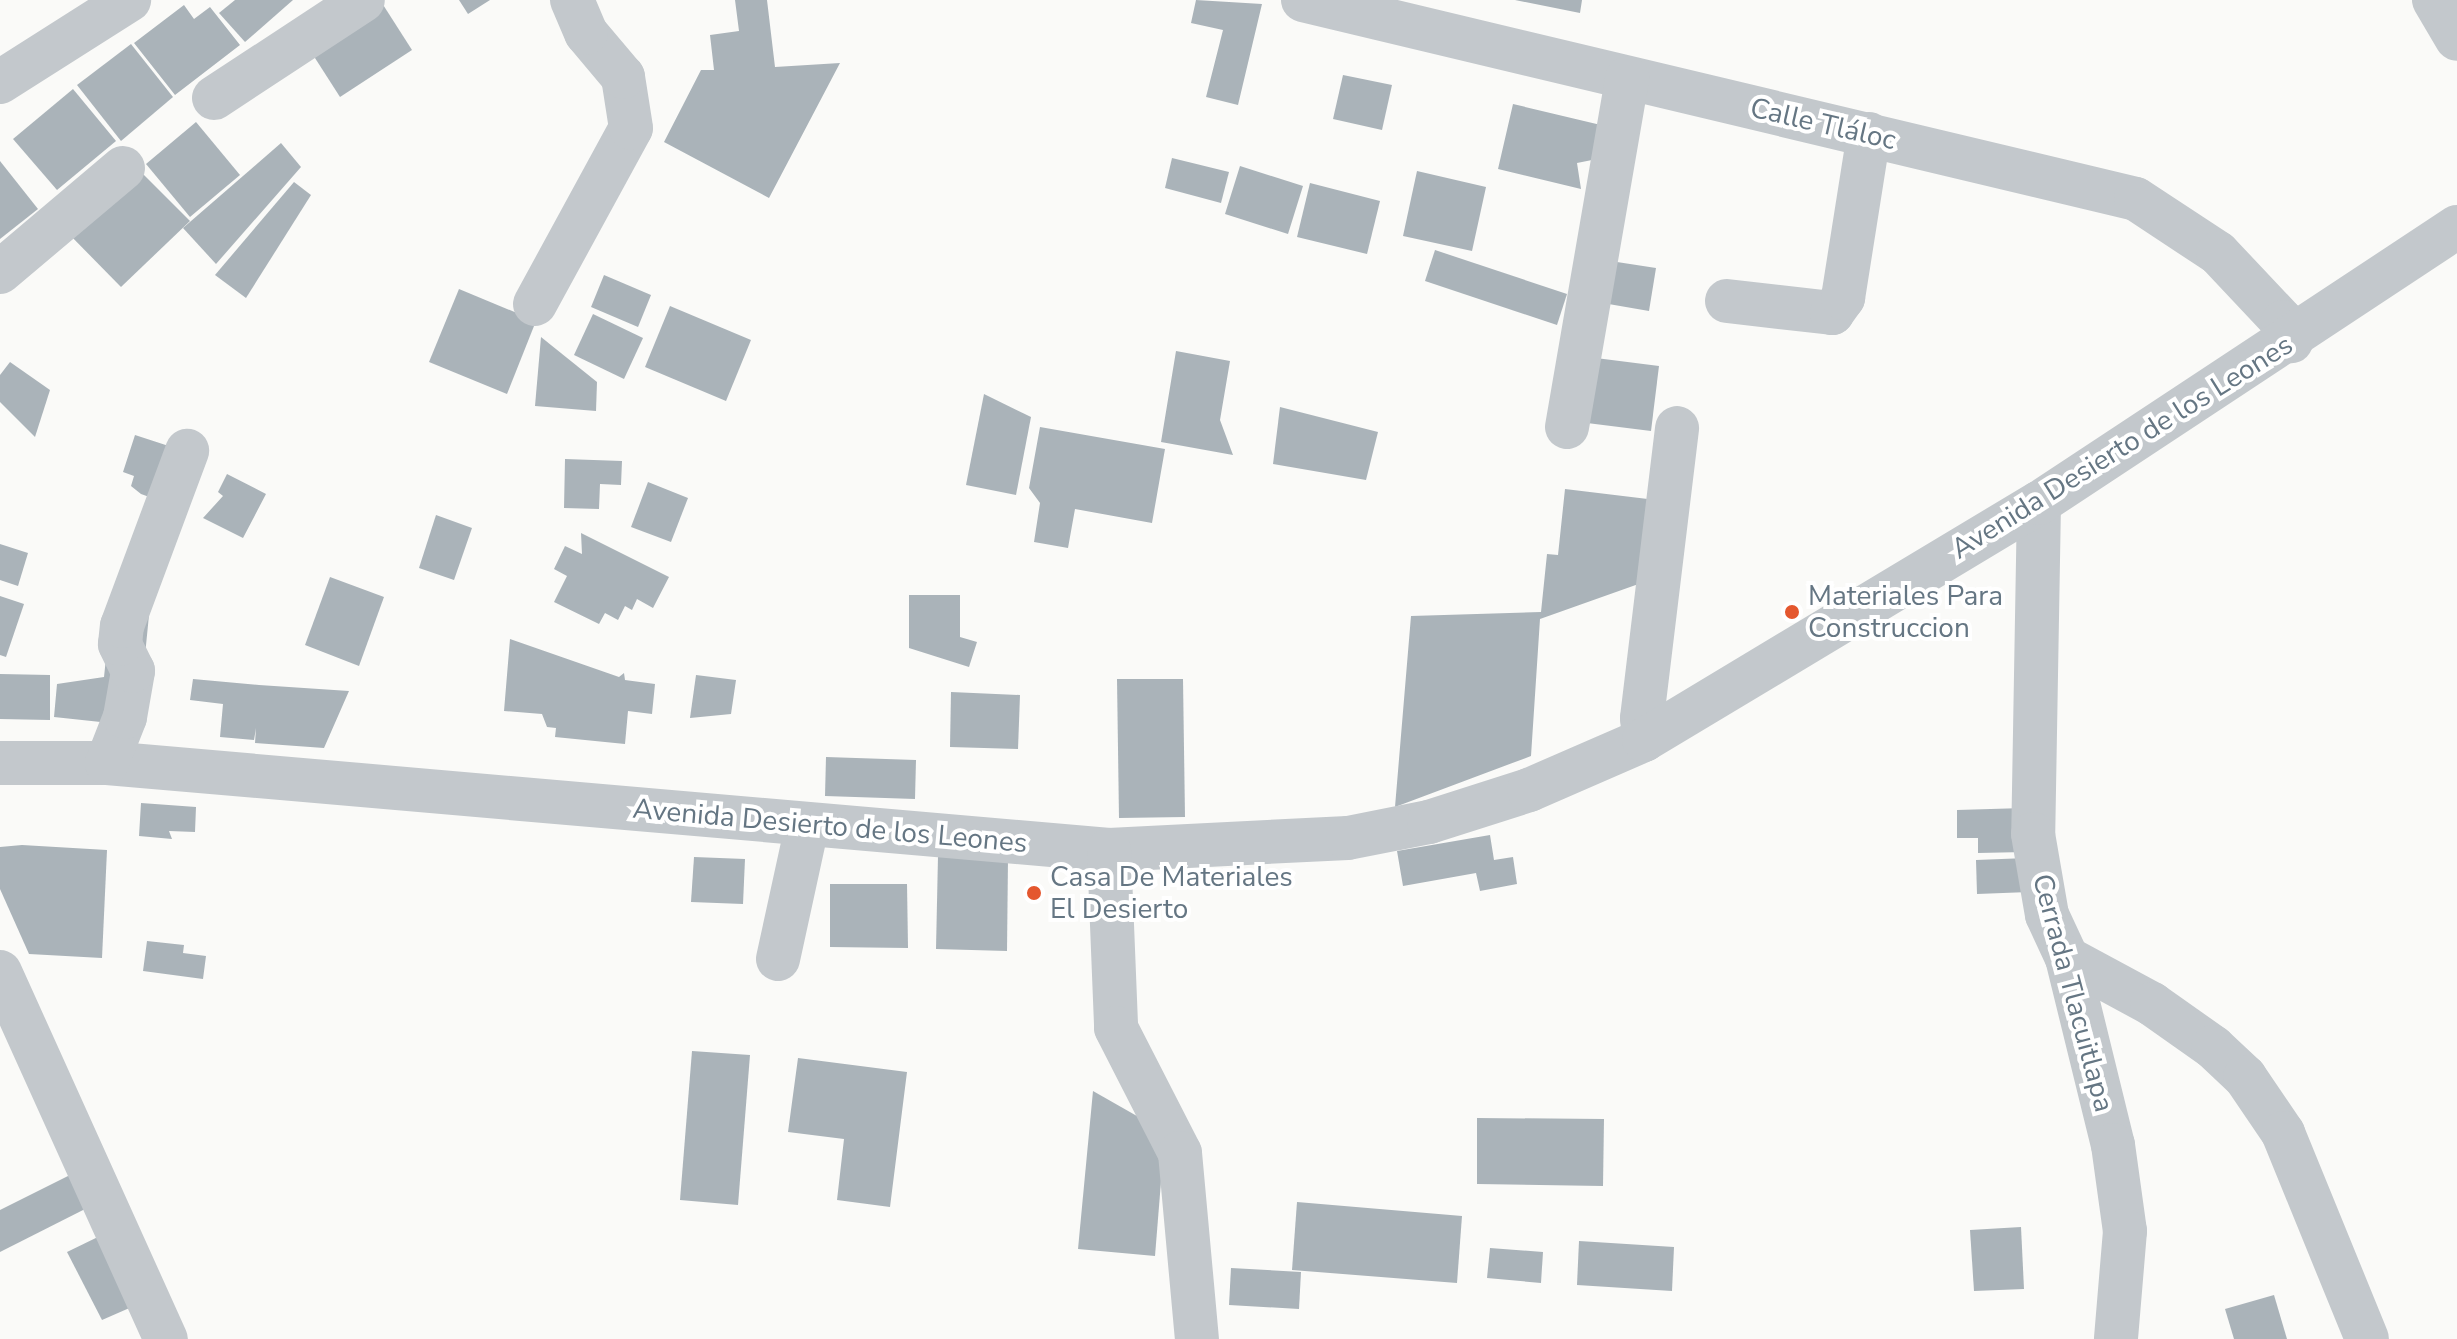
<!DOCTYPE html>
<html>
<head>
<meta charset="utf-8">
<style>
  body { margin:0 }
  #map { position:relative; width:2457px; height:1339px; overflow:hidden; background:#fafaf8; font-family:"Nunito Sans",sans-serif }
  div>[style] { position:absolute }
  .building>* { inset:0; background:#aab3b9 }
  .minor>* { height:44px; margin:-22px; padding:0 22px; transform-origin:22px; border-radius:22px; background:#c3c8cc }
  .dots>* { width:22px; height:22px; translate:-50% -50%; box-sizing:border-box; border:4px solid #fff; border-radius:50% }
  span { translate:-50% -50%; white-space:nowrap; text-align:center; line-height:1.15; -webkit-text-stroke:8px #fff; paint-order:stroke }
  .street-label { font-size:28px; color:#657683 }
  .poi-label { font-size:28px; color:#657683 }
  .left { translate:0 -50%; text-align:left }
</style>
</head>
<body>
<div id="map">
  <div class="building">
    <i style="clip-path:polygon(235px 0,293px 0,245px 42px,219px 13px)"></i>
    <i style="clip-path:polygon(380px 0,412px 50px,340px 97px,306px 44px)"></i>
    <i style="clip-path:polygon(459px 0,490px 0,468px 14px)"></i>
    <i style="clip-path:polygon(735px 0,767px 0,775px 67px,840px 63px,769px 198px,664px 142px,701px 70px,714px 70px,710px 35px,739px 31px)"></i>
    <i style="clip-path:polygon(1196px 0,1262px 4px,1238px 105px,1206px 97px,1223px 30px,1191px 23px)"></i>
    <i style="clip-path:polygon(1515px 0,1582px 0,1580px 13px)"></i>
    <i style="clip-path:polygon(184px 5px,194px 19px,210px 7px,240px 45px,175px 95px,134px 43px)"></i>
    <i style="clip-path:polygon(131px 44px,173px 97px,121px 141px,77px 85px)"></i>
    <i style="clip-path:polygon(1343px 75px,1392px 85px,1382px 130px,1333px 119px)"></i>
    <i style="clip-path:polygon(73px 89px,116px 141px,57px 190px,13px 139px)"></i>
    <i style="clip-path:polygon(1513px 104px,1605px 126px,1597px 159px,1577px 163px,1581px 189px,1498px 169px)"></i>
    <i style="clip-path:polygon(196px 122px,240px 175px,190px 217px,146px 164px)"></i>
    <i style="clip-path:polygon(281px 143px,301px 167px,216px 264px,183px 228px)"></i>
    <i style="clip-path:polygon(1172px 158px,1229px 172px,1221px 203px,1165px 188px)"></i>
    <i style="clip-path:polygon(0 161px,38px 209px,0 239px)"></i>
    <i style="clip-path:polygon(134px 165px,190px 221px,121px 287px,64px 229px)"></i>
    <i style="clip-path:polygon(1240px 166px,1303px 186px,1288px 234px,1225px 214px)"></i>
    <i style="clip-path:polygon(1417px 171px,1486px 187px,1472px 251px,1403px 236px)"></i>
    <i style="clip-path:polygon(294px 182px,311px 195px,246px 298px,215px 275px)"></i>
    <i style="clip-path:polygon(1310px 183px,1380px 201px,1367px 254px,1297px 237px)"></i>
    <i style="clip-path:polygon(1435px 250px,1567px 294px,1557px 325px,1425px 281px)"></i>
    <i style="clip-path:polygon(1604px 260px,1656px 268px,1649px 311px,1597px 302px)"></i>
    <i style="clip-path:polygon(604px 275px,651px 295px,638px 327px,591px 307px)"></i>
    <i style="clip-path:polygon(459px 289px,536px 321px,507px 394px,429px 362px)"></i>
    <i style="clip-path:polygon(670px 306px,751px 340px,726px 401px,645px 367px)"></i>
    <i style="clip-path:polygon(593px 314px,643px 338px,624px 379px,574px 355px)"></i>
    <i style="clip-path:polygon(541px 337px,597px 382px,596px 411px,535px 406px)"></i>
    <i style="clip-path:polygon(1176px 351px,1230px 361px,1220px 420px,1233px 455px,1161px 442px)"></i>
    <i style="clip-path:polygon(1588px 357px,1659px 366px,1651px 431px,1579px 422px)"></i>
    <i style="clip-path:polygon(10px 362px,50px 390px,35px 437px,0 402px,0 375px)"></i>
    <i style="clip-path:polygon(984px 394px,1031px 417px,1016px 495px,966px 485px)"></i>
    <i style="clip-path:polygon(1280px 407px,1378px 432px,1366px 480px,1273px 464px)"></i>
    <i style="clip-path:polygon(1040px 427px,1165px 449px,1152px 523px,1075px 509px,1068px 548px,1034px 542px,1040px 503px,1029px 488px)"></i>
    <i style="clip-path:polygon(135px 435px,181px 450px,155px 499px,141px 494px,131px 486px,134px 476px,123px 472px)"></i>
    <i style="clip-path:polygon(565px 459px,622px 461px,621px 485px,600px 484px,599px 509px,564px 508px)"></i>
    <i style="clip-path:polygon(227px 474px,266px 494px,243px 538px,203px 518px,223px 496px,218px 492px)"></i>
    <i style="clip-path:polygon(648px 482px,688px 498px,671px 542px,631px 527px)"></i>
    <i style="clip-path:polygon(1565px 489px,1656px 500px,1647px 581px,1540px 619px,1531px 756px,1395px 807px,1411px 616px,1541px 612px,1547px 554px,1558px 555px)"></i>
    <i style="clip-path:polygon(436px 515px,472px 528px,454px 580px,419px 568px)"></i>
    <i style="clip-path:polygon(581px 533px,669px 577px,653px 608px,637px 599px,632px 610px,625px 606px,618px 620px,605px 613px,599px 624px,554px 602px,567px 576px,554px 569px,565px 546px,582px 554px)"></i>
    <i style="clip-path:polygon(0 544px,28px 553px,18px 586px,0 580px)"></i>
    <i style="clip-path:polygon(330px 577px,384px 597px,359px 666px,305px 645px)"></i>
    <i style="clip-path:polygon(909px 595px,960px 595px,960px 637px,977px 642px,969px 667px,909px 648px)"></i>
    <i style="clip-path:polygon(0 596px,24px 604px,6px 657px,0 655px)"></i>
    <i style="clip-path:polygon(112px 601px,150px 605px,138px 726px,54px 717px,57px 684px,104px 677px)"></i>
    <i style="clip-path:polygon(510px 639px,619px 677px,624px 673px,625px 680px,655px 684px,652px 714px,628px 711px,625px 744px,555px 737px,556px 728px,547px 727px,542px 714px,504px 711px)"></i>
    <i style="clip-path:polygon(0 674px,50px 675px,50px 720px,0 719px)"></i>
    <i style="clip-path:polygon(696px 675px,736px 680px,731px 714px,690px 718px)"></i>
    <i style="clip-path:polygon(193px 679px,259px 685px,349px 691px,324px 748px,255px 743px,256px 728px,254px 740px,220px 737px,223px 704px,190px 700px)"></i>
    <i style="clip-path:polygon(1117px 679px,1183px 679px,1185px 817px,1119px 818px)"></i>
    <i style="clip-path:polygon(951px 692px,1020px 695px,1018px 749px,950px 747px)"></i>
    <i style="clip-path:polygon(826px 757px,916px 760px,915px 799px,825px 796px)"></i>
    <i style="clip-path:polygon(141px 803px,196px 807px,195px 832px,169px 831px,172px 839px,139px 836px)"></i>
    <i style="clip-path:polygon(2024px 808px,2025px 852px,1978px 853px,1978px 838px,1957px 838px,1957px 810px)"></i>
    <i style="clip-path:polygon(1490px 835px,1494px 860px,1513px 857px,1517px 884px,1480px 891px,1476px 873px,1403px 886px,1397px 851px)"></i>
    <i style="clip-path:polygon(22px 845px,107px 850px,102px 958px,29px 954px,0 889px,0 847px)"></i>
    <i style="clip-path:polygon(938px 856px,1008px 858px,1007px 951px,936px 949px)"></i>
    <i style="clip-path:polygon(694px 857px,745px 859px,743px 904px,691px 902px)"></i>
    <i style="clip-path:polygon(2027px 858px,2029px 892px,1977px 894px,1976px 860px)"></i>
    <i style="clip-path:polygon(830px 884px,907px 884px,908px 948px,830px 947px)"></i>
    <i style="clip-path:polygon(147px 941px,184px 945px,183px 953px,206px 956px,203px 979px,143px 971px)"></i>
    <i style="clip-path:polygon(692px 1051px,750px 1055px,738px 1205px,680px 1200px)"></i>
    <i style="clip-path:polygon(798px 1058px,907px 1072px,890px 1207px,837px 1200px,844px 1139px,788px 1132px)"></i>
    <i style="clip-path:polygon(1093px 1091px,1165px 1132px,1155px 1256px,1078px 1249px)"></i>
    <i style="clip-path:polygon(1477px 1118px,1604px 1119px,1603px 1186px,1477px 1184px)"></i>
    <i style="clip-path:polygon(76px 1172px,93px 1205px,0 1252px,0 1210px)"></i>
    <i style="clip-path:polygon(1297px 1202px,1462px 1216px,1457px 1283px,1292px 1270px)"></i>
    <i style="clip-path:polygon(2021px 1227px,2024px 1289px,1974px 1291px,1970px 1230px)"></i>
    <i style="clip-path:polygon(102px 1235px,134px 1306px,102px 1320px,67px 1252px)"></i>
    <i style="clip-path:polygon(1579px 1241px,1674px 1247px,1672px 1291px,1577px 1285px)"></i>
    <i style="clip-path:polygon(1490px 1248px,1543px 1252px,1541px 1283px,1487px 1278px)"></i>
    <i style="clip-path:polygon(1231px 1268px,1301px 1272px,1299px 1309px,1229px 1305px)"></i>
    <i style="clip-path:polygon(2274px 1295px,2287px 1339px,2234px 1339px,2225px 1309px)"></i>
  </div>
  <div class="minor">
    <i style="left:1303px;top:0;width:856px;rotate:13.44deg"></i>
    <i style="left:2136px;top:199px;width:98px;rotate:33.4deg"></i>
    <i style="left:2218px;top:253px;width:95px;rotate:46.7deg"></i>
    <i style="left:2283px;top:322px;width:21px;rotate:67deg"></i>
    <i style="left:2434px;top:0;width:45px;rotate:59.5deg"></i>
    <i style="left:0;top:82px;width:153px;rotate:-32.4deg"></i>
    <i style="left:214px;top:98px;width:178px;rotate:-33.3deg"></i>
    <i style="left:0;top:272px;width:161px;rotate:-40.2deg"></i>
    <i style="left:1727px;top:301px;width:106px;rotate:6.5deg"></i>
    <i style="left:1832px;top:313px;width:19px;rotate:-54deg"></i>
    <i style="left:1843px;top:298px;width:166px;rotate:-81deg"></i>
    <i style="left:535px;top:304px;width:200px;rotate:-61.4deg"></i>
    <i style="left:631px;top:128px;width:52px;rotate:-98.9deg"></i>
    <i style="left:623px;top:77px;width:57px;rotate:-130.1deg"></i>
    <i style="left:586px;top:33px;width:36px;rotate:-113deg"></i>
    <i style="left:1567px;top:427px;width:354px;rotate:-80.2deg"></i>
    <i style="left:2039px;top:503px;width:331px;rotate:91deg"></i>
    <i style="left:2033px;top:834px;width:82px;rotate:80.2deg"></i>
    <i style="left:2047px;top:915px;width:47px;rotate:65.1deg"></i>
    <i style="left:2067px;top:958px;width:193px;rotate:76.2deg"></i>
    <i style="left:2113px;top:1145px;width:87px;rotate:82.1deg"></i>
    <i style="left:2125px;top:1231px;width:108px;rotate:94.8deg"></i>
    <i style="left:1644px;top:740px;width:22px;rotate:-95deg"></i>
    <i style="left:1642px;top:718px;width:292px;rotate:-83.1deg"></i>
    <i style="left:0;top:763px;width:107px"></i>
    <i style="left:107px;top:763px;width:1006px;rotate:4.96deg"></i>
    <i style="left:1109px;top:850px;width:239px;rotate:-2.9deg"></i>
    <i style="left:1348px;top:838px;width:83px;rotate:-11.2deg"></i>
    <i style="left:1429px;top:822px;width:105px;rotate:-17.7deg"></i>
    <i style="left:1529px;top:790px;width:125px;rotate:-23.5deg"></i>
    <i style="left:1644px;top:740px;width:461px;rotate:-31deg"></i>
    <i style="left:2039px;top:503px;width:501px;rotate:-33.44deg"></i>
    <i style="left:107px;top:763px;width:49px;rotate:-68.6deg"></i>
    <i style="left:125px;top:717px;width:47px;rotate:-80.1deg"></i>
    <i style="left:133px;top:671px;width:30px;rotate:-116deg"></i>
    <i style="left:120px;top:644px;width:18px;rotate:-84deg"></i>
    <i style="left:122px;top:626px;width:187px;rotate:-69.6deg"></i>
    <i style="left:1109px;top:850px;width:178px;rotate:87.7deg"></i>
    <i style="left:1116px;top:1028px;width:140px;rotate:62.9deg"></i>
    <i style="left:1180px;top:1153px;width:187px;rotate:84.8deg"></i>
    <i style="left:2067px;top:958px;width:97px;rotate:28.4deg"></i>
    <i style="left:2152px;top:1004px;width:75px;rotate:35.2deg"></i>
    <i style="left:2213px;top:1047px;width:44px;rotate:43.2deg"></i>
    <i style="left:2245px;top:1077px;width:68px;rotate:55.8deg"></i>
    <i style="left:2283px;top:1133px;width:222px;rotate:67.8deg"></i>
    <i style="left:778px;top:959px;width:136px;rotate:-77.7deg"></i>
    <i style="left:0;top:972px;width:403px;rotate:65.7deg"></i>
  </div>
  <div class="dots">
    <i style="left:1792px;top:612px;background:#e4572e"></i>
    <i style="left:1034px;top:893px;background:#e4572e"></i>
  </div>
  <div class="street-label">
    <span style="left:1823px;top:124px;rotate:13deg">Calle Tláloc</span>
    <span style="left:2122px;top:447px;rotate:-32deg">Avenida Desierto de los Leones</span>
    <span style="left:830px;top:826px;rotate:5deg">Avenida Desierto de los Leones</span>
    <span style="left:2073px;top:993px;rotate:75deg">Cerrada Tlacuitlapa</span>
  </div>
  <div class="poi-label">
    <span class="left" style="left:1808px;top:612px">Materiales Para<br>Construccion</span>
    <span class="left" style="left:1050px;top:893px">Casa De Materiales<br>El Desierto</span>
  </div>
</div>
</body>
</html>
